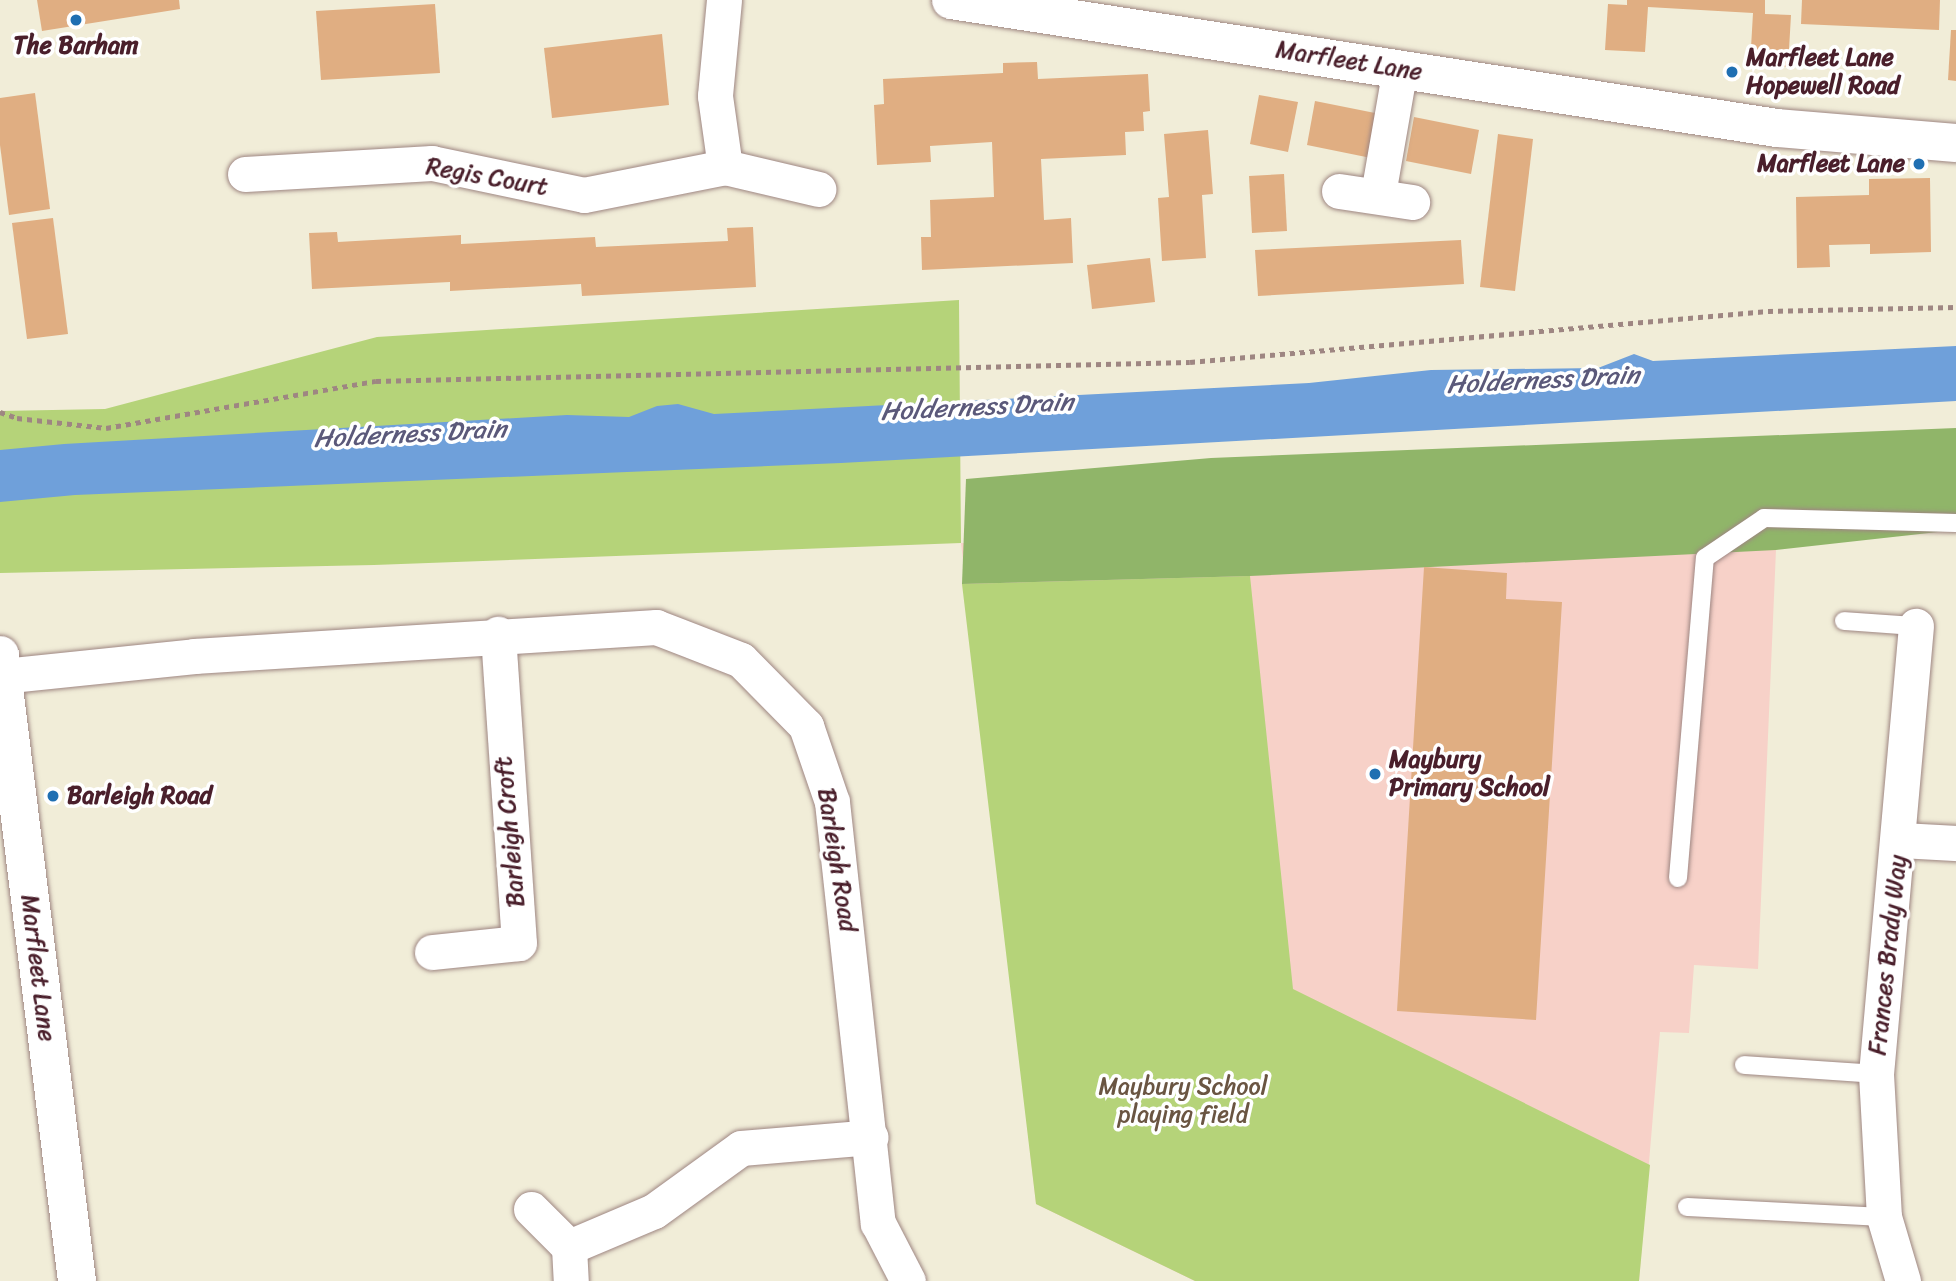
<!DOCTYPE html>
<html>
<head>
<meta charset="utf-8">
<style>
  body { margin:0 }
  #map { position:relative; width:1956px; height:1281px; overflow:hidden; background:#f1edd8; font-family:Sriracha,sans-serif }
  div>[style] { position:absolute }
  .built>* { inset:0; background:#f7d1c8 }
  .green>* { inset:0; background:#b5d379 }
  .forest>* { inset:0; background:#90b569 }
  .water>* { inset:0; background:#6fa0da }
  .building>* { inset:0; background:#e0ae82 }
  .path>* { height:4.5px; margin-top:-2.25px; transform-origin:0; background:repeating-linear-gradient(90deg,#9e8682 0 5px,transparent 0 10px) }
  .roads { filter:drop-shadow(0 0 2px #9e8682) drop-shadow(0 0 2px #9e8682) }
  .lane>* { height:18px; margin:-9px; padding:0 9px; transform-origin:9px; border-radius:9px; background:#fff }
  .street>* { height:35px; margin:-17.5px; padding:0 17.5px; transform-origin:17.5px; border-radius:17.5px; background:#fff }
  .secondary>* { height:38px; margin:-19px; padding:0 19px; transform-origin:19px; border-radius:19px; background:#fff }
  .dots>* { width:19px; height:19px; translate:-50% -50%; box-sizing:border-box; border:4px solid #fff; border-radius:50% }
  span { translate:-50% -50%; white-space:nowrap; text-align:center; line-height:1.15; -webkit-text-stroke:7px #fff; paint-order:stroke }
  .poi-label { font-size:24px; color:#4a1f2b; font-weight:700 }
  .left { translate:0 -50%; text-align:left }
  .right { translate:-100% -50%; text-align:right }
  .street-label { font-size:24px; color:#4a1f2b }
  .park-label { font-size:24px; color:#6a5542 }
  .water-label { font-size:26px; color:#5b597a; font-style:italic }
</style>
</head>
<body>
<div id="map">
  <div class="built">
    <i style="clip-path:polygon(961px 543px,1776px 550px,1758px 969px,1694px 965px,1689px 1033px,1660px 1032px,1639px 1281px,1195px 1281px,1036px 1204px)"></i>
  </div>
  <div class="green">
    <i style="clip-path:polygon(959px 300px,961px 543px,374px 565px,0 573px,0 411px,105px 409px,377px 337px)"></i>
    <i style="clip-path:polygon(1250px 576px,1293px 989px,1650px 1165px,1639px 1281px,1195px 1281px,1036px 1204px,962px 584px)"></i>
  </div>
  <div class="forest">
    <i style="clip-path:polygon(1956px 428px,1956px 530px,1776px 550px,1250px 576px,962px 584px,966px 479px,1211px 458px)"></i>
  </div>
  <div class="water">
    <i style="clip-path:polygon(1956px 346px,1956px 401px,841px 463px,75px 495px,0 502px,0 450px,64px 444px,567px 415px,629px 417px,657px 406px,678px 404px,714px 414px,1309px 383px,1431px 370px,1598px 368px,1634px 354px,1653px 361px)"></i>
  </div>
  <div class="building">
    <i style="clip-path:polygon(37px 0,179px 0,180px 9px,42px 31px)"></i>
    <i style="clip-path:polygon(1627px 0,1765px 0,1765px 14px,1791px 15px,1788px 67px,1750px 65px,1753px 13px,1648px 7px,1645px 52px,1605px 50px,1608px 4px,1627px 5px)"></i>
    <i style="clip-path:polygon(1802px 0,1940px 0,1939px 30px,1801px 24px)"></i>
    <i style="clip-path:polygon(435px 4px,440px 73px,321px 80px,316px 11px)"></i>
    <i style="clip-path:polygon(1951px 30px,1956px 30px,1956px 81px,1948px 80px)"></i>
    <i style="clip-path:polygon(662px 34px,669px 105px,552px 118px,544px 48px)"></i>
    <i style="clip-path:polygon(1037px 62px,1038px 79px,1148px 74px,1150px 111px,1143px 112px,1144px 131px,1125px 132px,1126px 155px,1041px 159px,1044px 220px,1071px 218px,1073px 263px,922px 270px,921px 237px,931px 237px,930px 200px,994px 197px,992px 142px,930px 146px,931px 162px,877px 165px,874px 105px,884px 104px,883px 79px,1003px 73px,1003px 63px)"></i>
    <i style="clip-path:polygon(35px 93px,50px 209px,9px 215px,0 145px,0 98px)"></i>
    <i style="clip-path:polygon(1259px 95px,1298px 102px,1288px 152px,1250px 144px)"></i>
    <i style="clip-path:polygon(1315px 101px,1380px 114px,1371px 158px,1307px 145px)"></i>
    <i style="clip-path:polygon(1414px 117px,1479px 130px,1471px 174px,1406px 161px)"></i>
    <i style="clip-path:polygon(1208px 130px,1213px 194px,1202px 195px,1206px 258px,1162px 261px,1158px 198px,1169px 197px,1164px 134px)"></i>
    <i style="clip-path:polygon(1498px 134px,1533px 139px,1515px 291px,1480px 287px)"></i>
    <i style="clip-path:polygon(1284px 174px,1287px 231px,1252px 233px,1249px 176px)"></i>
    <i style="clip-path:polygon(1930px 178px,1931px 252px,1870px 254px,1870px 244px,1829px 245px,1830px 267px,1797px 268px,1796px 197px,1869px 195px,1869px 179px)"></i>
    <i style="clip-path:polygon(53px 218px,68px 334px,27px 339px,12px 223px)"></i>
    <i style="clip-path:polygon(753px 227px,756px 287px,582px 296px,581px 284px,450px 291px,450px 282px,312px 289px,309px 233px,337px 232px,338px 242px,461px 235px,461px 244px,595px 237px,596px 247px,728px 241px,727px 228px)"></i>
    <i style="clip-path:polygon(1461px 240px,1464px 284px,1258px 296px,1255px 250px)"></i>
    <i style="clip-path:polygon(1150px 258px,1155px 302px,1092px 309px,1087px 265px)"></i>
    <i style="clip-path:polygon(1424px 567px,1507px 573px,1506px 599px,1562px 602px,1536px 1020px,1397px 1011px)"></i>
  </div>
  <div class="path">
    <i style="left:0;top:412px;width:18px;rotate:19deg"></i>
    <i style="left:17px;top:418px;width:90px;rotate:6.4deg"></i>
    <i style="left:106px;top:428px;width:274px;rotate:-9.9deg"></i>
    <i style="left:376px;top:381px;width:814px;rotate:-1.34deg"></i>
    <i style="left:1190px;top:362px;width:580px;rotate:-5.04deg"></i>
    <i style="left:1768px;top:311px;width:188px;rotate:-1.2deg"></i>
  </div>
  <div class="roads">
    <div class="lane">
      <i style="left:1844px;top:621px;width:72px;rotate:4deg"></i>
      <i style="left:1678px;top:878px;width:321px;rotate:-85.2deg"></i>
      <i style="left:1705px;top:558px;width:71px;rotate:-34.1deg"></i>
      <i style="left:1764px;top:518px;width:192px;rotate:1.5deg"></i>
      <i style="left:1744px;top:1065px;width:132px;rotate:3.9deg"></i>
      <i style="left:1687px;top:1207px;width:197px;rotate:2.9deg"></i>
    </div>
    <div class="street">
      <i style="left:724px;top:0;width:96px;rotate:95.4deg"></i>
      <i style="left:715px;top:96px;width:72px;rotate:82deg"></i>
      <i style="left:245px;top:174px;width:187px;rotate:-3.4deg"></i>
      <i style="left:432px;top:163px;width:155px;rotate:11.9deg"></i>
      <i style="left:584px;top:195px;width:144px;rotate:-11.2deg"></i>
      <i style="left:725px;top:167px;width:96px;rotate:13.3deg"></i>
      <i style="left:1339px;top:191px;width:74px;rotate:8.6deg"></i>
      <i style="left:1378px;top:194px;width:128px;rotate:-80.1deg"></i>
      <i style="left:2px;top:676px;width:193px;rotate:-5.9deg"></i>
      <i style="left:194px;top:656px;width:463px;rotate:-3.6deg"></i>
      <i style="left:656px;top:627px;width:91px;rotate:21.2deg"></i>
      <i style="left:741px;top:660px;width:93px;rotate:45.4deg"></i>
      <i style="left:806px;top:726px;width:80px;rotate:71.1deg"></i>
      <i style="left:832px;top:802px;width:424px;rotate:83.8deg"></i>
      <i style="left:878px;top:1223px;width:65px;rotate:62.7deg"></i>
      <i style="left:1900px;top:840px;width:56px;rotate:3.1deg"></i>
      <i style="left:432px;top:952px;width:87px;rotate:-5.9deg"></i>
      <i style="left:519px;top:943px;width:310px;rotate:-93.9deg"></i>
      <i style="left:531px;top:1209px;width:54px;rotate:45deg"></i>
      <i style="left:569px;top:1247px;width:34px;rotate:87deg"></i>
      <i style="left:569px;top:1247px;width:92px;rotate:-23deg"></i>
      <i style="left:654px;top:1211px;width:107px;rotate:-35.9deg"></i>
      <i style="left:741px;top:1148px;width:130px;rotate:-4.8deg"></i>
      <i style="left:1903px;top:1281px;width:67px;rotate:-106.5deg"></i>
      <i style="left:1884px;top:1217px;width:143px;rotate:-93.2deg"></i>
      <i style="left:1876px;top:1074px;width:450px;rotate:-84.9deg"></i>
    </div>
    <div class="secondary">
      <i style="left:951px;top:0;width:836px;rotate:8.81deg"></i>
      <i style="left:1777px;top:128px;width:180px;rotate:4.8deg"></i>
      <i style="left:0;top:655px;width:631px;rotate:82.99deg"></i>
    </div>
  </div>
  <div class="dots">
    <i style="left:76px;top:20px;background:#1f6fb2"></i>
    <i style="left:1732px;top:72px;background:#1f6fb2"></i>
    <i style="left:1919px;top:164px;background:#1f6fb2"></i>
    <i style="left:1375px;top:774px;background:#1f6fb2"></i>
    <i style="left:53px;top:796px;background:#1f6fb2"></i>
  </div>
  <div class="poi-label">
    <span style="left:76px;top:46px">The Barham</span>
    <span class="left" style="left:1746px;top:72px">Marfleet Lane<br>Hopewell Road</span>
    <span class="right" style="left:1905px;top:164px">Marfleet Lane</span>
    <span class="left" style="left:1389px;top:774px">Maybury<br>Primary School</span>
    <span class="left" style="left:67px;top:796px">Barleigh Road</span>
  </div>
  <div class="street-label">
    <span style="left:1349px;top:61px;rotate:9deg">Marfleet Lane</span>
    <span style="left:487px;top:177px;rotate:10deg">Regis Court</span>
    <span style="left:510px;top:832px;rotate:-95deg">Barleigh Croft</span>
    <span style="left:837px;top:860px;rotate:81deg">Barleigh Road</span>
    <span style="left:1888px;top:955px;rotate:-84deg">Frances Brady Way</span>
    <span style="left:38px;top:968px;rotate:83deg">Marfleet Lane</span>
  </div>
  <div class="park-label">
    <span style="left:1183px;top:1101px">Maybury School<br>playing field</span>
  </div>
  <div class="water-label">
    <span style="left:1543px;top:380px;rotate:-3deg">Holderness Drain</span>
    <span style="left:977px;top:407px;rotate:-3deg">Holderness Drain</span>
    <span style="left:410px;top:434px;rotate:-3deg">Holderness Drain</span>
  </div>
</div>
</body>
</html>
